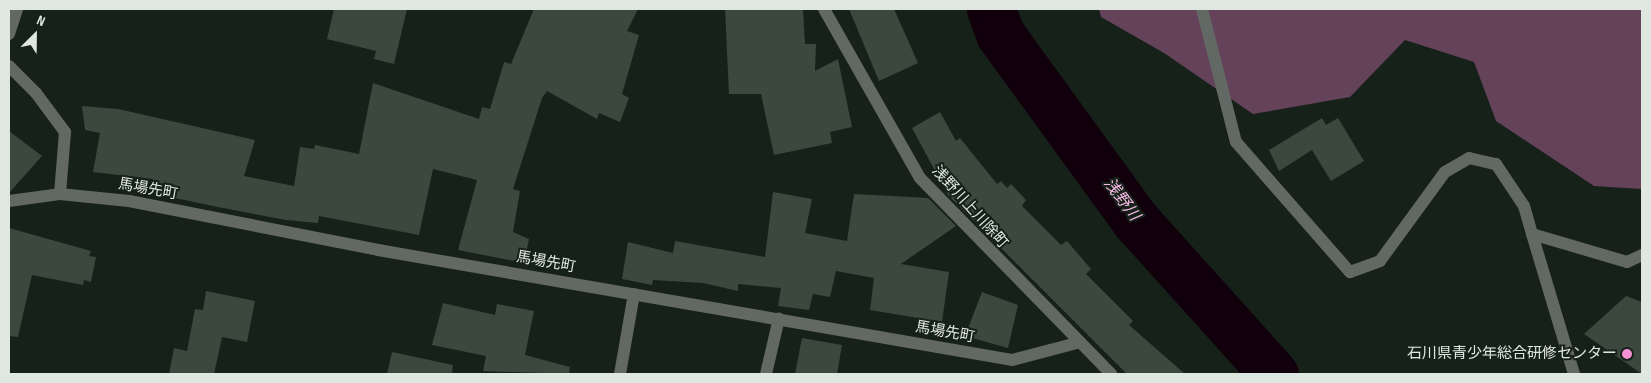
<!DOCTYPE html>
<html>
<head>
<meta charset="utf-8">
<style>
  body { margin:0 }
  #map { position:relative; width:1651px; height:383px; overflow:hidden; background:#162119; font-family:"Sofia Sans Condensed","Noto Sans JP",sans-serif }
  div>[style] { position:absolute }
  .forest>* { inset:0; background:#644259 }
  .river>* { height:49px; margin:-24.5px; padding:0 24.5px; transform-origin:24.5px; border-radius:24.5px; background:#11000c }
  .building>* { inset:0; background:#3c483e }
  .minor>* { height:12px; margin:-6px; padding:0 6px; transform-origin:6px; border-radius:6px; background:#626863 }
  .dots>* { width:14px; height:14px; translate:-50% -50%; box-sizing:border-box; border:2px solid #162119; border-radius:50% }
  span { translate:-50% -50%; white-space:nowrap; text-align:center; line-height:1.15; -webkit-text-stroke:4px #162119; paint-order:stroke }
  .street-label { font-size:15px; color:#dfe7e1 }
  .poi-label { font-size:15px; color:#dfe7e1 }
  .right { translate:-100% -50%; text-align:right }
  .water-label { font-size:16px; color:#f5b9e2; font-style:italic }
  .frame { position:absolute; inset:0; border:10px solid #dfe7e1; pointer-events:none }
  .north { position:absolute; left:10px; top:10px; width:50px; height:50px; -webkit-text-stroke:4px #162119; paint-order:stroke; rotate:23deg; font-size:14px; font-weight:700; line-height:20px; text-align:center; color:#dfe7e1 }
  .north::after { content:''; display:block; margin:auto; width:18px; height:22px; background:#dfe7e1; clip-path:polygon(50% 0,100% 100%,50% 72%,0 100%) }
</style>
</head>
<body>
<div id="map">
  <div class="forest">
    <i style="clip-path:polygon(1099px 9px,1642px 9px,1642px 189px,1594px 186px,1496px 121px,1474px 62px,1405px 40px,1350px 97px,1253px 114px,1164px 53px,1101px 17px)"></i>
  </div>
  <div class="river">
    <i style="left:991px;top:9px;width:27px;rotate:70deg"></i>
    <i style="left:1000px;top:34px;width:231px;rotate:54deg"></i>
    <i style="left:1136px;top:221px;width:206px;rotate:48deg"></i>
  </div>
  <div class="building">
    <i style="clip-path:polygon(334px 9px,407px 9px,394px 64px,374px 59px,376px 51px,327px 39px)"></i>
    <i style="clip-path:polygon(534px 9px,638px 9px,627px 31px,639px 35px,622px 94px,629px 98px,620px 122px,599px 113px,597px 119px,547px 91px,542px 98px,513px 189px,520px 191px,513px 232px,529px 239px,524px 263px,458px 250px,477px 180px,433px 169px,419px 235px,319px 216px,318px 223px,286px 220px,218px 207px,175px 198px,176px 192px,152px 187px,153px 179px,93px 172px,100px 133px,85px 130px,82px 106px,118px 109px,255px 140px,244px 176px,294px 186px,300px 147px,314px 149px,315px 145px,359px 154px,373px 83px,479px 119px,482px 107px,490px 109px,504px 62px,511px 64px)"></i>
    <i style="clip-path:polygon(725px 9px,803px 9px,805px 44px,816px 44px,815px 71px,838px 59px,852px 127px,830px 132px,832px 143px,774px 155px,761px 94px,729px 94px)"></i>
    <i style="clip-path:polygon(849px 9px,894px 9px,918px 63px,879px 81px)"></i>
    <i style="clip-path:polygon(940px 112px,956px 141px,960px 138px,997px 184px,1001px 181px,1007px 188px,1011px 184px,1026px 200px,1022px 206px,1061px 245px,1067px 241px,1091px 269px,1086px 274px,1133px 321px,1129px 325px,1185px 374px,1127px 374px,948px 195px,912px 128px)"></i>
    <i style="clip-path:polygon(1322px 118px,1326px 125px,1338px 118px,1364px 161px,1331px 181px,1312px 150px,1279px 171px,1269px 150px)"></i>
    <i style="clip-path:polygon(9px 131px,42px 156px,9px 193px)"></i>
    <i style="clip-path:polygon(773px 192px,812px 199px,805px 233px,847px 241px,854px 194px,928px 198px,956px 226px,901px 264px,949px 272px,942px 322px,870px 310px,874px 278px,836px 271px,830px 297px,813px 294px,809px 310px,778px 306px,781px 288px,738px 284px,738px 291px,703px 283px,653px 280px,652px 285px,622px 279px,628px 242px,673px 253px,675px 241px,765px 257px)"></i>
    <i style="clip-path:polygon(9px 228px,91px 251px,89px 256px,96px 257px,91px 282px,84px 280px,83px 285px,32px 275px,18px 337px,9px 336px)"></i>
    <i style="clip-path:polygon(206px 291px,255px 301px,247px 342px,222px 337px,214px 374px,169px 374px,174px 348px,187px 351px,195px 309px,203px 310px)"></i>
    <i style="clip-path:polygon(982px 292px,1018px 305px,1008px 348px,965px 336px)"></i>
    <i style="clip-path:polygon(1626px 296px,1642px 302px,1642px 374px,1584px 334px)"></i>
    <i style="clip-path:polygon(443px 303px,495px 315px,497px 304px,534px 311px,525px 355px,570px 367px,569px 374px,483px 371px,486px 356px,432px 345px)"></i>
    <i style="clip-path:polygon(802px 338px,842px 345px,837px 374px,795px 374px)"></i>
    <i style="clip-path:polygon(392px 352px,453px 365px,452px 374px,387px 374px)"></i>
  </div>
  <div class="minor">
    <i style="left:824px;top:9px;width:194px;rotate:60.4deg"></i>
    <i style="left:920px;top:178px;width:274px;rotate:45.7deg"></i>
    <i style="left:1202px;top:9px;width:137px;rotate:75.7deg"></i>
    <i style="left:1236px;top:142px;width:173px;rotate:48.8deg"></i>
    <i style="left:1350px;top:272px;width:32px;rotate:-20deg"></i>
    <i style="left:1380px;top:261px;width:110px;rotate:-53.9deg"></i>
    <i style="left:1445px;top:172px;width:28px;rotate:-30deg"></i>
    <i style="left:1469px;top:158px;width:28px;rotate:13deg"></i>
    <i style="left:1496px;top:164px;width:50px;rotate:56.3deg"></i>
    <i style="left:1524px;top:206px;width:29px;rotate:74deg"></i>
    <i style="left:1532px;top:234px;width:99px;rotate:16.4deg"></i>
    <i style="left:1627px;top:262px;width:17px;rotate:-25deg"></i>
    <i style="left:9px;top:34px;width:26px;rotate:-72deg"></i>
    <i style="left:9px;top:66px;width:38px;rotate:45deg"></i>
    <i style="left:36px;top:93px;width:49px;rotate:53.4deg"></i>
    <i style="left:65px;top:132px;width:62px;rotate:94.6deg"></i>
    <i style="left:9px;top:201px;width:51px;rotate:-7.8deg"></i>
    <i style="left:60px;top:194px;width:69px;rotate:5.8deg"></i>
    <i style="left:129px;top:201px;width:254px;rotate:11.1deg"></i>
    <i style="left:378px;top:250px;width:643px;rotate:9.84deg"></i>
    <i style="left:1012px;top:360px;width:67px;rotate:-14.7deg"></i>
    <i style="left:1532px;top:234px;width:146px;rotate:73.3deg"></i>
    <i style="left:620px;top:374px;width:81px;rotate:-80.1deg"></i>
    <i style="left:766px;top:374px;width:57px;rotate:-76.9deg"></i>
  </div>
  <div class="dots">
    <i style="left:1627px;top:354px;background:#f391d6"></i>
  </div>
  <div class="street-label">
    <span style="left:148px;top:189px;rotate:10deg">馬場先町</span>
    <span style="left:970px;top:207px;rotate:48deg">浅野川上川除町</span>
    <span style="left:546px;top:262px;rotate:10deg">馬場先町</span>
    <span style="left:945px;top:332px;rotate:10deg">馬場先町</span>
  </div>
  <div class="poi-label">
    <span class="right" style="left:1617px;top:354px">石川県青少年総合研修センター</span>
  </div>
  <div class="water-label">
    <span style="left:1121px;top:200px;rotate:53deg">浅野川</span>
  </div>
  <div class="frame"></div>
  <div class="north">N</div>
</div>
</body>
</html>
